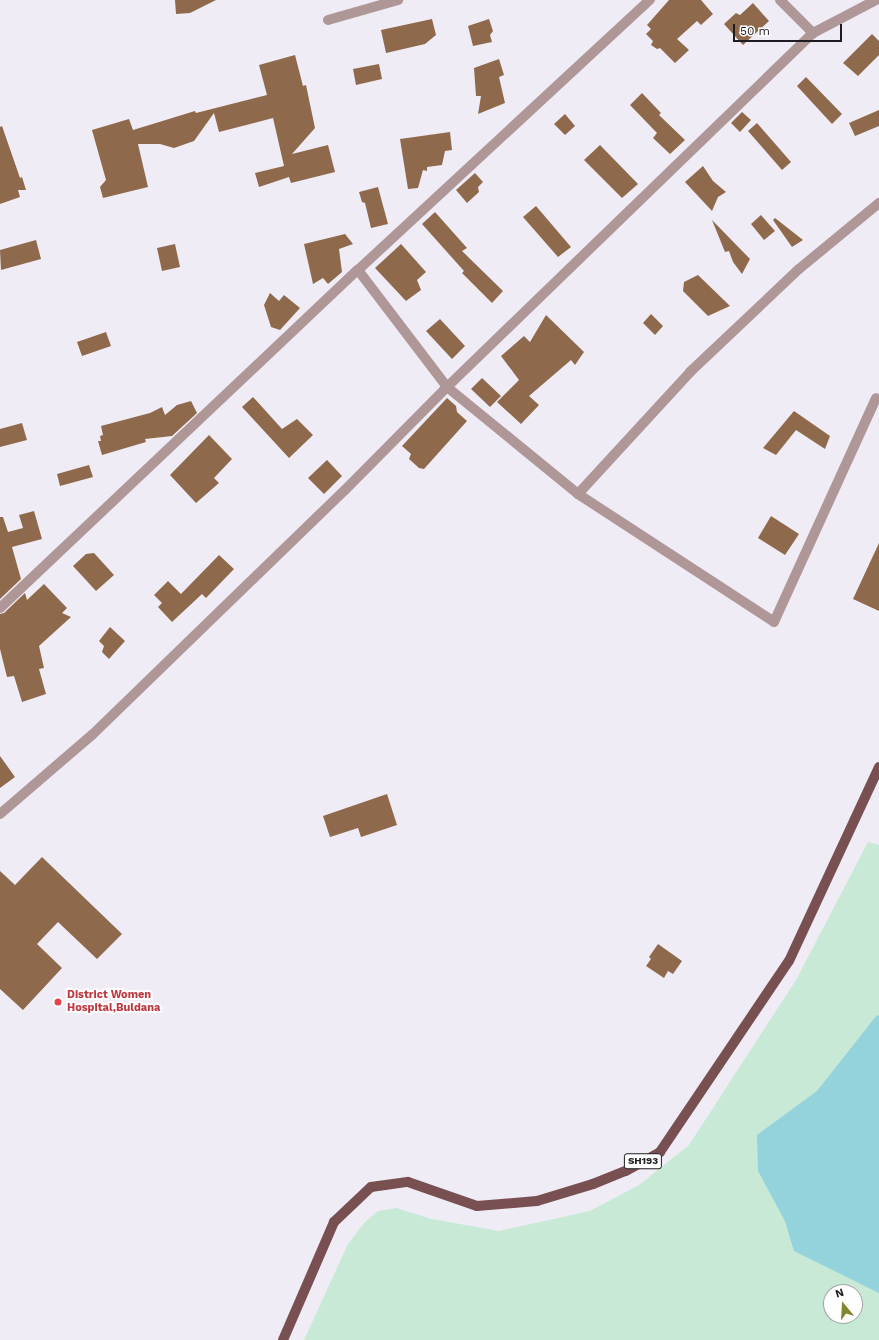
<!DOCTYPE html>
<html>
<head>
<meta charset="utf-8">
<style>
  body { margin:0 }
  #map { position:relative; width:879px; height:1340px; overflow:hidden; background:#f0ecf6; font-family:"Work Sans",sans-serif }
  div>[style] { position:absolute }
  .green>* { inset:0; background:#c7e9d6 }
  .water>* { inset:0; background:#94d3db }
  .building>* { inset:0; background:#8f694b }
  .minor>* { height:10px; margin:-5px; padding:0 5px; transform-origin:5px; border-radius:5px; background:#af9798 }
  .primary>* { height:10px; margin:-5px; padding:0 5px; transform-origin:5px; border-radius:5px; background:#795052 }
  .dots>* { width:11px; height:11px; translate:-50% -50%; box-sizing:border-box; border:2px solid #fff; border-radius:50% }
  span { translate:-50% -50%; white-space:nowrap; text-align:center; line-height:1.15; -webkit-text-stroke:4px #fff; paint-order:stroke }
  .shield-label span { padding:1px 3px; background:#fff; border:1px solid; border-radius:3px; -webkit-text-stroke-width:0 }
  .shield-label { font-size:10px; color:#1e1c20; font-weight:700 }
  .health-label { font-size:11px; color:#be3a42; font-weight:700 }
  .left { translate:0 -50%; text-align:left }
  .north { position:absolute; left:823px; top:1284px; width:40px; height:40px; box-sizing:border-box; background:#fff; border:1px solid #a5a4a6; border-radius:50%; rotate:342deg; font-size:11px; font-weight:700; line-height:16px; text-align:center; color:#1e1c20 }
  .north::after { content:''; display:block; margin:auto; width:14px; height:18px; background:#83852f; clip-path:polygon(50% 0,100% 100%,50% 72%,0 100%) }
  .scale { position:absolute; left:733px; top:24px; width:109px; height:18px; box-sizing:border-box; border:2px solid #1e1c20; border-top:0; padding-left:5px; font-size:12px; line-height:14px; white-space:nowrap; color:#1e1c20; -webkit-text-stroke:3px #fff; paint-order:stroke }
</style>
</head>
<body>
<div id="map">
  <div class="green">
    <i style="clip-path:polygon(evenodd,868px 842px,879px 845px,879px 1340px,304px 1340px,348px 1244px,365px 1222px,378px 1211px,396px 1208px,432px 1219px,499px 1231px,590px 1211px,639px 1185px,689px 1145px,796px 980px,868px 842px,831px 1292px,855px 1292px,855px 1316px,831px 1316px,831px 1292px)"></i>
  </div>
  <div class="water">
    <i style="clip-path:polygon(877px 1015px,879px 1016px,879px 1293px,794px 1251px,785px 1221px,758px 1171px,757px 1135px,817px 1091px)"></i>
  </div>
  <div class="building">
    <i style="clip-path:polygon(175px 0,216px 0,190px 13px,176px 14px)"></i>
    <i style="clip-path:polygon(669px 0,701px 0,713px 14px,701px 25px,697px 21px,677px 39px,689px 50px,675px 63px,660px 48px,657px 49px,651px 45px,653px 41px,646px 34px,651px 29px,647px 25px)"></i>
    <i style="clip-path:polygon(753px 3px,769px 21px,743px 45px,724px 24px,736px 13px,740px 15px)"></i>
    <i style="clip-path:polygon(432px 19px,436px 35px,425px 44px,386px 53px,381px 30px)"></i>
    <i style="clip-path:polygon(489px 19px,493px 31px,490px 35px,492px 42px,473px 46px,468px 26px)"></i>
    <i style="clip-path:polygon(872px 34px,879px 41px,879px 55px,858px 76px,843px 63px)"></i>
    <i style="clip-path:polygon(295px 55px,303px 86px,306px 85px,315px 128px,292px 154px,328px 145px,335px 172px,291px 183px,289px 177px,259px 187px,255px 173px,284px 166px,273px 118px,219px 132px,214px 113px,194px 141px,174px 148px,160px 144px,138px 144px,148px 187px,103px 198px,100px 187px,106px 180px,92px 130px,129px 119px,133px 130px,195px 111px,196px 113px,267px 95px,259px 65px)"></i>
    <i style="clip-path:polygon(499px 59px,504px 75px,499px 77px,505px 103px,478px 114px,481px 96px,476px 96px,474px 68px)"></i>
    <i style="clip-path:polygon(379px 64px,382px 79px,356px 85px,353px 69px)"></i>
    <i style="clip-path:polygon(806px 77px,842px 114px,832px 124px,797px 86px)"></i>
    <i style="clip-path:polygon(642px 93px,661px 113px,659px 115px,685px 140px,670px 154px,653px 138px,657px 133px,630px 105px)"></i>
    <i style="clip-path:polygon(879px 110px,879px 126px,855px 136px,849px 123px)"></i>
    <i style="clip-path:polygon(742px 112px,751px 120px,740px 132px,731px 123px)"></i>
    <i style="clip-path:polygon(565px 114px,575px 126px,565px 135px,554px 124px)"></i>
    <i style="clip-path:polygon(757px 123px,791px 162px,782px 170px,748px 131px)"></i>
    <i style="clip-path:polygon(2px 126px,20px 178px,22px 177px,26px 190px,18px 190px,20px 197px,0 204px,0 127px)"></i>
    <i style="clip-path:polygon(450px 132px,452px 150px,445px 151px,442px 165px,427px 167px,427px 171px,423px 170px,418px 188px,408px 189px,400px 139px)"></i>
    <i style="clip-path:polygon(600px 145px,638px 184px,622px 198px,584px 160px)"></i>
    <i style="clip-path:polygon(703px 166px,713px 181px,726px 192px,718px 197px,712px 211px,685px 182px)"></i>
    <i style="clip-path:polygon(475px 173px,483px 182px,478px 187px,479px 192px,467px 203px,456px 190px)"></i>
    <i style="clip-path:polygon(378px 187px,388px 224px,371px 228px,365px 203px,362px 202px,359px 192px)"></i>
    <i style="clip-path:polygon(536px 206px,571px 247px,558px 257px,523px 217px)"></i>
    <i style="clip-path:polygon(435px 212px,467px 248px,462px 251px,503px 291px,492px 303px,462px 273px,464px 271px,422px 224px)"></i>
    <i style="clip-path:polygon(761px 215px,775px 231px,764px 240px,751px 224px)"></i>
    <i style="clip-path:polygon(775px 218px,803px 240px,792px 247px,773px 220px)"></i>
    <i style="clip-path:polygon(712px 220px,750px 259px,742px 274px,733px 262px,729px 251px,725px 252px)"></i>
    <i style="clip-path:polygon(345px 234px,353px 244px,339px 249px,342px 272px,328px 284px,323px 278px,313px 284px,304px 244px)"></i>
    <i style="clip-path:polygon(36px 240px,41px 259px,1px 270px,0 250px)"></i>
    <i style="clip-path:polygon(175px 244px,180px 267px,162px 271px,157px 248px)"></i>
    <i style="clip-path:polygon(401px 244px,426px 272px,417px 280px,421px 290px,406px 301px,375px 268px)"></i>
    <i style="clip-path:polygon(698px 275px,730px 306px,708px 316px,683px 291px,684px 282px)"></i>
    <i style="clip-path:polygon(270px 293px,279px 301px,284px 295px,300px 308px,280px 330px,271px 327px,264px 305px)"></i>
    <i style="clip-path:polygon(651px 314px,663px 326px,655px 335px,643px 323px)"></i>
    <i style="clip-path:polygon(546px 315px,584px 352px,575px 365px,571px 360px,529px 396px,539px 405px,521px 424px,497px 402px,519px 380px,501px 356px,524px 336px,530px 342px)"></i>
    <i style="clip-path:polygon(440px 319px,465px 346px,452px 359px,426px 331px)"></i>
    <i style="clip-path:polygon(106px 332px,111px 346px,82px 356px,77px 342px)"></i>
    <i style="clip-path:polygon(482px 378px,501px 396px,490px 407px,471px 389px)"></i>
    <i style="clip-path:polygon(253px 397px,282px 429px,297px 419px,313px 435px,289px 458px,242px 407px)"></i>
    <i style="clip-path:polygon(447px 398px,456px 406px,457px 412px,467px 421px,424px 469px,419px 468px,409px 459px,411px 454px,402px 446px)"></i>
    <i style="clip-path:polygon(191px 401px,197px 413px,172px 436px,145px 439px,146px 442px,102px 455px,98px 441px,101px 441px,100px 436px,103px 435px,101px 426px,150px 413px,162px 407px,165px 415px,177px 405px)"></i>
    <i style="clip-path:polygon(794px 411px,830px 436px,825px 449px,796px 430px,776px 455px,763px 448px)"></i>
    <i style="clip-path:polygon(22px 423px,27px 440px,0 447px,0 429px)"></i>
    <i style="clip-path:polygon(209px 435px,232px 459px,214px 478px,219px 483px,196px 503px,170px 475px)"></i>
    <i style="clip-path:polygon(327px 460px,342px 476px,324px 494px,308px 478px)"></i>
    <i style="clip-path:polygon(89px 465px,93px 477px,60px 486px,57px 474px)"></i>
    <i style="clip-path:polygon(34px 511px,42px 539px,12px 547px,21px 579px,0 599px,0 517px,3px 517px,8px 532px,23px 528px,19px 515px)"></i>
    <i style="clip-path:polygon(771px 516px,799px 534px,785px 555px,758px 538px)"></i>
    <i style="clip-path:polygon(879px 543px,879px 611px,853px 599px)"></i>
    <i style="clip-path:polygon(94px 553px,114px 575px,96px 591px,73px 566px,86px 554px)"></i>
    <i style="clip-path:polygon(219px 555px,234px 569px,206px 598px,202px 594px,172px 622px,158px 607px,162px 603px,154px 595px,168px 581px,181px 594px)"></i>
    <i style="clip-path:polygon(44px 584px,67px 608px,62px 613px,71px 617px,39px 646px,44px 668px,39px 669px,46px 694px,22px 702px,14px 676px,7px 677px,0 649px,0 614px,4px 613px,25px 593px,27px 600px)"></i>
    <i style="clip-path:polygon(110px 627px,125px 641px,109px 659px,102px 652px,104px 646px,99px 641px)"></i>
    <i style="clip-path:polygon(0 756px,15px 777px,0 788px)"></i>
    <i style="clip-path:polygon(387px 794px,397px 825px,361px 837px,358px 828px,330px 837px,323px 816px)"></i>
    <i style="clip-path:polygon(42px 857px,122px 934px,97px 959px,58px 922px,37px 944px,62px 968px,23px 1010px,0 989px,0 871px,15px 885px)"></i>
    <i style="clip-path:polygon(658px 944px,682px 961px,673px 974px,668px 971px,664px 978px,646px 966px,651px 959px,649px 957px)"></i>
  </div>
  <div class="minor">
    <i style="left:780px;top:0;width:47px;rotate:45deg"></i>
    <i style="left:328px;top:20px;width:73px;rotate:-15.9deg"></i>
    <i style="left:358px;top:270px;width:147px;rotate:52.7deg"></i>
    <i style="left:447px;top:387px;width:169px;rotate:39.2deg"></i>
    <i style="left:578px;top:494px;width:234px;rotate:33.1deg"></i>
    <i style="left:774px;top:622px;width:246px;rotate:-65.5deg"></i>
    <i style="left:578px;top:494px;width:166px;rotate:-47.4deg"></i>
    <i style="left:690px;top:372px;width:150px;rotate:-43.4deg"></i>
    <i style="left:799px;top:269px;width:104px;rotate:-39.5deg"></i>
    <i style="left:0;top:608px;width:492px;rotate:-43.4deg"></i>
    <i style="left:358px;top:270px;width:398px;rotate:-42.8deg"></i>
    <i style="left:0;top:814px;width:121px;rotate:-40.7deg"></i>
    <i style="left:92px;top:735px;width:352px;rotate:-44.1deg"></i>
    <i style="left:345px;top:490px;width:145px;rotate:-45.3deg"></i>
    <i style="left:447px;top:387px;width:509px;rotate:-44.05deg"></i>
    <i style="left:813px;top:33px;width:71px;rotate:-27.6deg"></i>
  </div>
  <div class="primary">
    <i style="left:283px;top:1340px;width:129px;rotate:-66.6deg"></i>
    <i style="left:334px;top:1222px;width:51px;rotate:-43.4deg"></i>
    <i style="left:371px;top:1187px;width:37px;rotate:-8deg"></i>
    <i style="left:408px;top:1182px;width:73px;rotate:19.2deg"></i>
    <i style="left:477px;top:1206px;width:60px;rotate:-4.8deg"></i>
    <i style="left:537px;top:1201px;width:59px;rotate:-16.9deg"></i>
    <i style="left:593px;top:1184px;width:35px;rotate:-22deg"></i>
    <i style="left:626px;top:1171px;width:39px;rotate:-29deg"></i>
    <i style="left:660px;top:1152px;width:230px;rotate:-56deg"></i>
    <i style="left:789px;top:961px;width:214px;rotate:-65.1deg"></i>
  </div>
  <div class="dots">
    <i style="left:58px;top:1002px;background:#e0444e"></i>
  </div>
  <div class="shield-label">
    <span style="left:643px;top:1161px">SH193</span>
  </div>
  <div class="health-label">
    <span class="left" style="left:67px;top:1002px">District Women<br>Hospital,Buldana</span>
  </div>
  <div class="north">N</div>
  <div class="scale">50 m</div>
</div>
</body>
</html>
